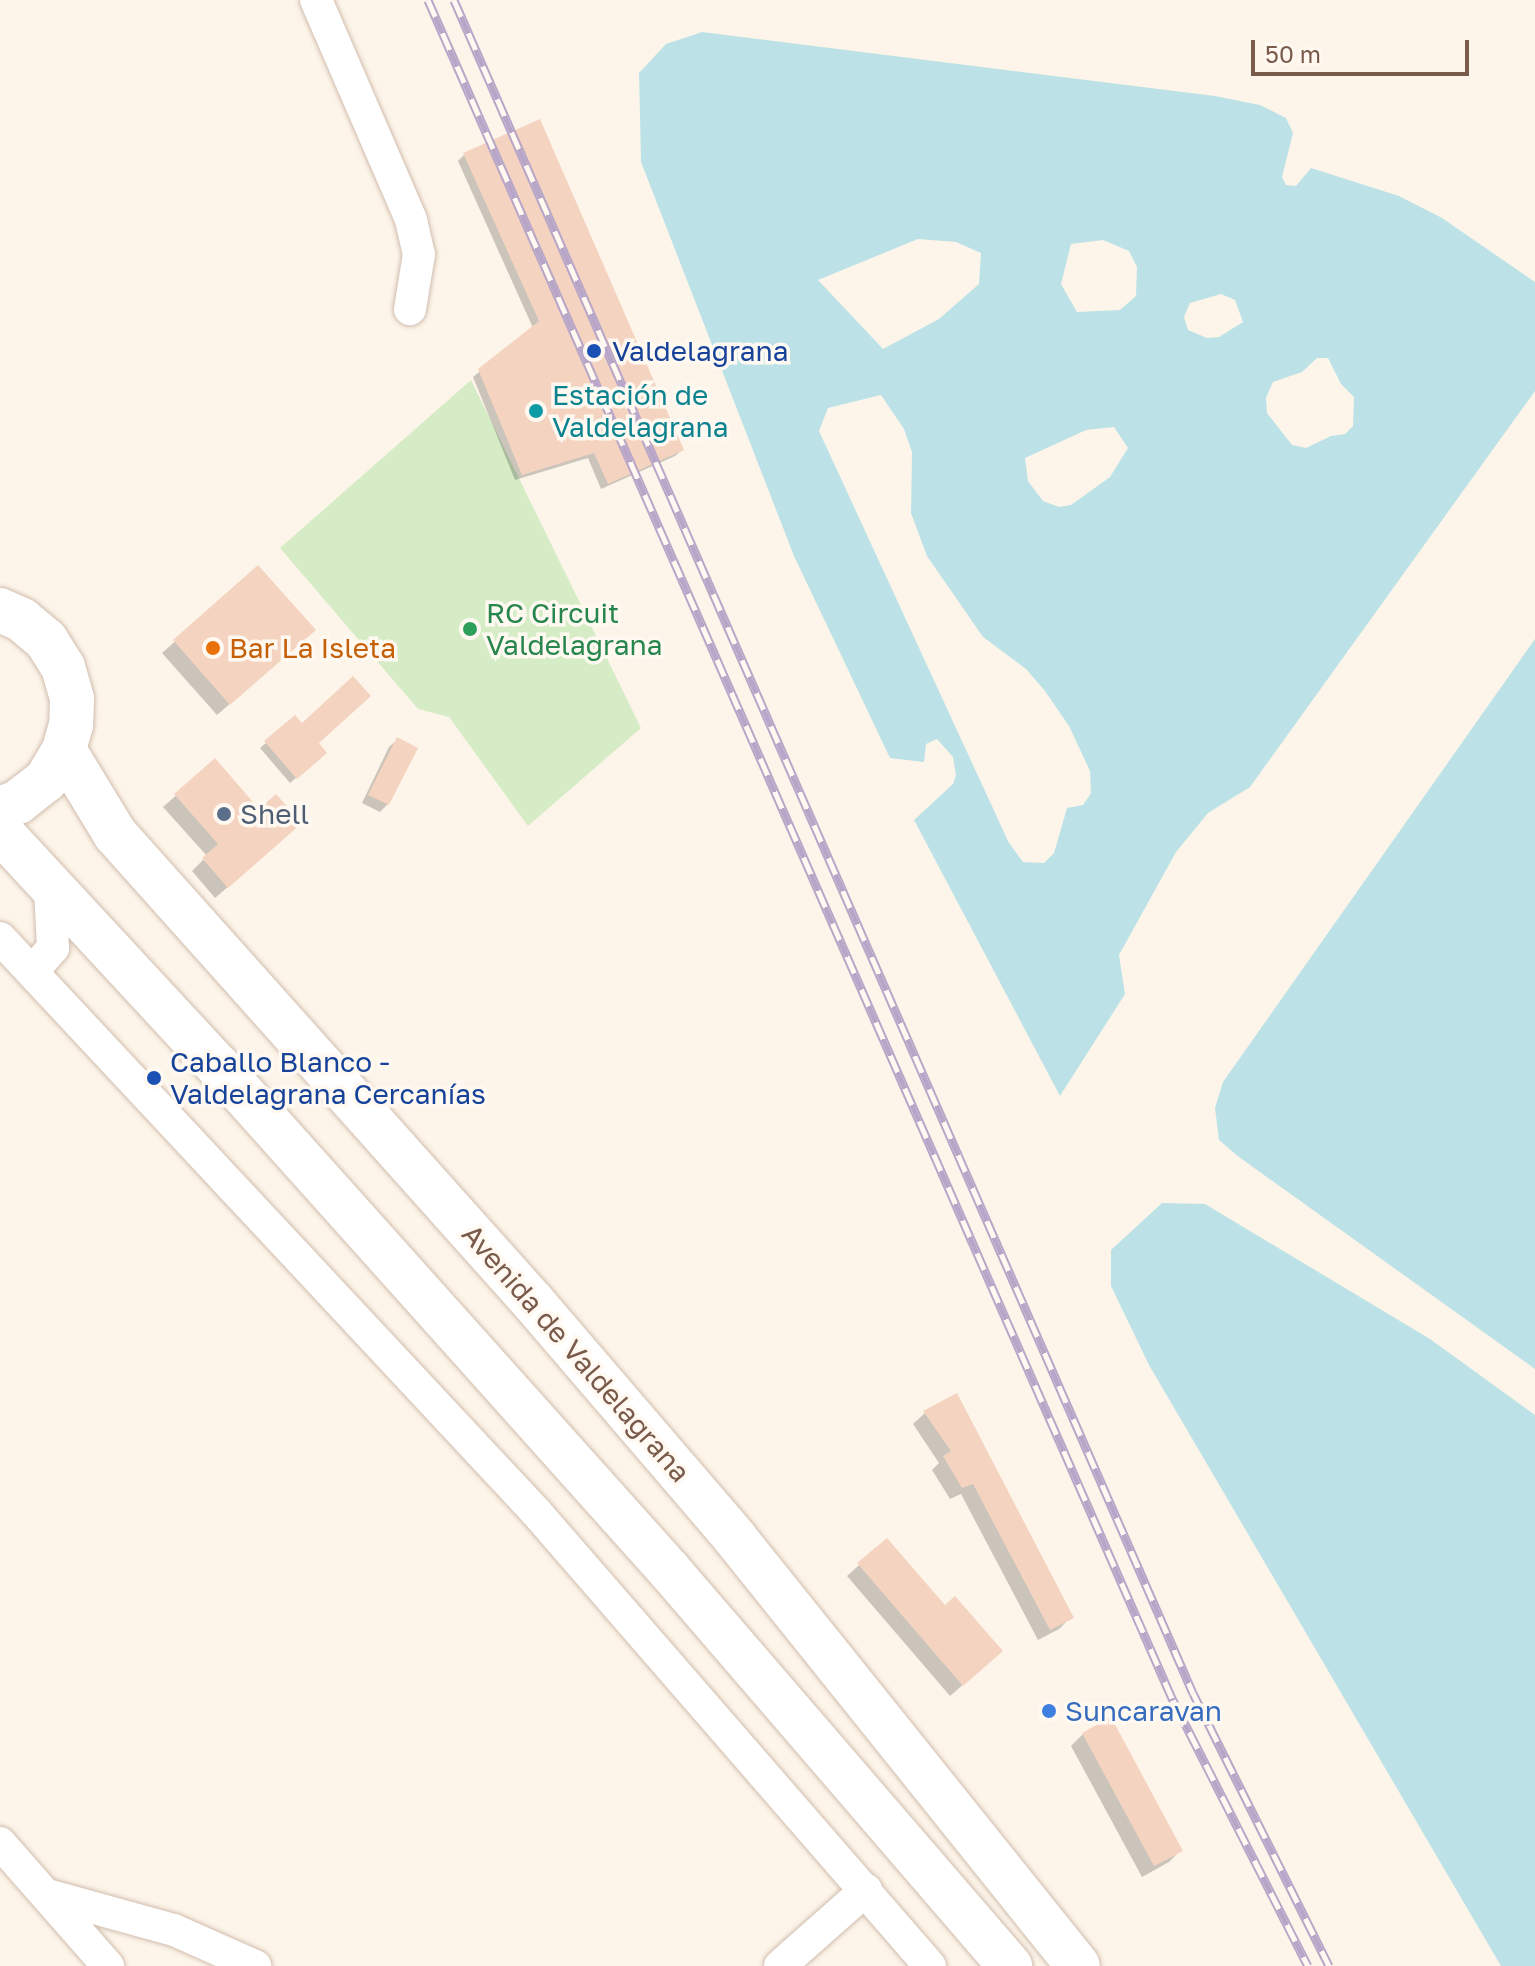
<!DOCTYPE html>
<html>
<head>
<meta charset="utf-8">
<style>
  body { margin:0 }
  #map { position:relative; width:1535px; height:1966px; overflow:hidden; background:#fdf5e9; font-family:"Golos Text",sans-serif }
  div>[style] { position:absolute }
  .green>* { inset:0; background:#d6ecc6 }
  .water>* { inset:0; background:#bce2e8 }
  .shadow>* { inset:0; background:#0003 }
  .building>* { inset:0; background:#f4d4c0 }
  .roads { filter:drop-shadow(0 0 2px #d1bdae) drop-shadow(0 0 2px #d1bdae) }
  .minor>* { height:32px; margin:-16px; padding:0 16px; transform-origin:16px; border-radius:16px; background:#fff }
  .secondary>* { height:44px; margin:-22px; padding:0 22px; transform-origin:22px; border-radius:22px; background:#fff }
  .rail>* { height:9px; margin-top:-4.5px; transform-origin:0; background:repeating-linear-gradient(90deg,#fff9f1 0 18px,#b8a6c9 0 36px); box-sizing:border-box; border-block:2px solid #b8a6c9 }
  .dots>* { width:22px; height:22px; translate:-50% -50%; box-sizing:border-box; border:4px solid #fff9f1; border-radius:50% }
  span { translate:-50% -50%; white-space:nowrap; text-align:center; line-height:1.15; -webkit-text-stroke:7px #fff9f1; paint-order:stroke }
  .transit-label { font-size:28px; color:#164399 }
  .left { translate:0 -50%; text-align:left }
  .culture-label { font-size:28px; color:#0d838f }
  .leisure-label { font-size:28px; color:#27864d }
  .food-label { font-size:28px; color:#c56008 }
  .service-label { font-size:28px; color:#4e5e75 }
  .street-label { font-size:28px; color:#7a5b4b }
  .shop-label { font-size:28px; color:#366cbe }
  .scale { position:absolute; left:1251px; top:40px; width:218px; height:36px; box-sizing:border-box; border:4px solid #7a5b4b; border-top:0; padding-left:10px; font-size:24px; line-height:28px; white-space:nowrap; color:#7a5b4b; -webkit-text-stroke:6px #fff9f1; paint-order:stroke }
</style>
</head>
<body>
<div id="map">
  <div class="green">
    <i style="clip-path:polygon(471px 380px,641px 728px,528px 826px,449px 717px,418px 709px,280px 548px)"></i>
  </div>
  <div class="water">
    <i style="clip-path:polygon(evenodd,702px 32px,1215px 96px,1260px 105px,1286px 118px,1293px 133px,1282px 177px,1286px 185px,1296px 186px,1311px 168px,1399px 196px,1442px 218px,1535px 282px,1535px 391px,1250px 787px,1208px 813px,1176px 852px,1119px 955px,1125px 994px,1060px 1096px,914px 820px,953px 784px,956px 775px,953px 757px,937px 739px,926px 744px,924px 762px,890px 758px,794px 556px,641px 162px,639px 73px,666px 44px,702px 32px,918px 239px,956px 242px,981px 253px,979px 284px,939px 319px,883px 349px,818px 280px,918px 239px,702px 32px,1103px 240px,1129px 251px,1137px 267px,1136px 296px,1120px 310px,1077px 312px,1061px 284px,1071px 244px,1103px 240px,702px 32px,1221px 294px,1235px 300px,1243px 322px,1219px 337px,1207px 338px,1188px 330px,1184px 317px,1190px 303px,1221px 294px,702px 32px,1317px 358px,1328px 358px,1341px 384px,1354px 397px,1353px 426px,1345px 434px,1331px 436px,1306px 448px,1292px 445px,1267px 413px,1266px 398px,1273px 382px,1302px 372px,1317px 358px,702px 32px,881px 395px,904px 429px,912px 452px,911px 513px,927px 556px,983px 637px,1026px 669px,1045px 691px,1069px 726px,1090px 771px,1091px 793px,1083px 805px,1067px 808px,1054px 853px,1044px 863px,1023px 862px,1009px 843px,819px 431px,828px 408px,881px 395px,702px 32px,1114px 427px,1128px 448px,1110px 477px,1071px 505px,1059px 507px,1043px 501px,1028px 481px,1025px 458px,1086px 430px,1114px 427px)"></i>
    <i style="clip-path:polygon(1535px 639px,1535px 1369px,1239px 1157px,1219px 1140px,1215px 1108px,1223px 1082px)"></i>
    <i style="clip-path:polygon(1162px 1203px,1205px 1204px,1430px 1339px,1535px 1415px,1535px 1966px,1501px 1966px,1149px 1365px,1111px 1286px,1111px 1250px)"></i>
  </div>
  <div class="shadow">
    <i style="clip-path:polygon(464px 155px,682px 450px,675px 456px,601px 489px,588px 458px,515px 480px,473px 377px,533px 328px,458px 161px)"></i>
    <i style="clip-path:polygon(258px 568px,301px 641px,217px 715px,162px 653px)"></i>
    <i style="clip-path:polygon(295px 718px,316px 743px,319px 758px,290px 783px,260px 748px)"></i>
    <i style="clip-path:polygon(397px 740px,388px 804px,380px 812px,362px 803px,389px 747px)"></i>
    <i style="clip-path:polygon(215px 761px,258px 812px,288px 835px,215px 898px,192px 871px,207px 856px,163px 807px)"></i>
    <i style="clip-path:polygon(925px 1413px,1071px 1617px,1059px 1629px,1038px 1640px,961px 1494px,950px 1499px,932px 1470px,939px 1463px,913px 1424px)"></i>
    <i style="clip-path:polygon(887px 1540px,988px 1663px,950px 1696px,847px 1576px)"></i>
    <i style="clip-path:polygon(1083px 1734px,1181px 1850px,1169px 1862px,1142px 1877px,1071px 1746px)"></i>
  </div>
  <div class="building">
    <i style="clip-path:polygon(540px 119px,684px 450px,608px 484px,594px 453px,522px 475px,478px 369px,539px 321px,463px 153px)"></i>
    <i style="clip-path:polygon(258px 565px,316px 630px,230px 705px,173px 640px)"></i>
    <i style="clip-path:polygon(353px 676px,371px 696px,319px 743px,327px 753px,297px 779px,264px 741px,295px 715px,302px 723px)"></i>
    <i style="clip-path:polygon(397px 737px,418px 748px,389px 805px,368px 795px)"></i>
    <i style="clip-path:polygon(215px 758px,259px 809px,276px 794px,302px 823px,228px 888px,202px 858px,218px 844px,174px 794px)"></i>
    <i style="clip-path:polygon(957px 1393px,1074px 1618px,1050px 1630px,973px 1484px,962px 1488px,943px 1456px,951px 1451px,923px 1411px)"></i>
    <i style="clip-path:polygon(887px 1538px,945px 1605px,955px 1596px,1003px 1651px,963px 1686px,857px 1563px)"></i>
    <i style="clip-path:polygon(1111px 1717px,1183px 1851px,1154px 1866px,1082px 1733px)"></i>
  </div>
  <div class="roads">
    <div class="minor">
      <i style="left:316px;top:0;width:240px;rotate:66.6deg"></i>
      <i style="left:411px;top:220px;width:35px;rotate:77deg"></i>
      <i style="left:419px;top:254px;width:56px;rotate:99.3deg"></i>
      <i style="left:0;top:938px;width:785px;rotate:46.96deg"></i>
      <i style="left:536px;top:1512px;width:601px;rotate:49.05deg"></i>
      <i style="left:32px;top:972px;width:32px;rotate:-49deg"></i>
      <i style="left:53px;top:948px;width:60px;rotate:-92.9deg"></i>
      <i style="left:0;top:1843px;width:164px;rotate:48.7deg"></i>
      <i style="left:47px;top:1895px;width:132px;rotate:15.4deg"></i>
      <i style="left:174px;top:1930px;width:89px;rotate:24deg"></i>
      <i style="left:780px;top:1966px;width:115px;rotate:-41.5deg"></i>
    </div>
    <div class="secondary">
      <i style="left:0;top:610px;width:24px;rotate:24deg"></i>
      <i style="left:22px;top:620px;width:31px;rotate:40deg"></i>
      <i style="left:46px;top:640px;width:32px;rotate:58deg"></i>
      <i style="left:63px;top:667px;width:33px;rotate:74deg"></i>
      <i style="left:72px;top:699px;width:26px;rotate:92deg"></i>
      <i style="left:71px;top:725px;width:26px;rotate:106deg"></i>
      <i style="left:64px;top:750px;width:35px;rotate:121deg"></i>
      <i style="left:46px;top:780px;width:36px;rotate:142deg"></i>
      <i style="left:18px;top:802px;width:19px;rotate:159deg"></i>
      <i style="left:64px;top:750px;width:98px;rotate:58.7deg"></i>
      <i style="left:115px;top:834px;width:627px;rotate:48.23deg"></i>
      <i style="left:533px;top:1302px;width:311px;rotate:49.4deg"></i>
      <i style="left:735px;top:1538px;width:548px;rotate:51.29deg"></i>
      <i style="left:0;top:831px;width:319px;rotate:47.2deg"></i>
      <i style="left:217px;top:1065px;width:678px;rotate:48.17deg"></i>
      <i style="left:669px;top:1570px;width:523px;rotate:49.27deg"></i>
    </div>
  </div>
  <div class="rail">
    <i style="left:428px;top:0;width:1856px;rotate:66.34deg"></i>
    <i style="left:1173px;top:1700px;width:298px;rotate:63.1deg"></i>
    <i style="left:454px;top:0;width:1847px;rotate:66.42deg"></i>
    <i style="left:1193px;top:1693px;width:305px;rotate:63.5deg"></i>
  </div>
  <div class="dots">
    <i style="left:594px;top:351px;background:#1a4fb4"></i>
    <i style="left:536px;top:411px;background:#0f9aa8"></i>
    <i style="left:470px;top:629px;background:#2e9e5b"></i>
    <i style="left:213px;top:648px;background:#e8710a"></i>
    <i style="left:224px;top:814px;background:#5c6f8a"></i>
    <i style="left:154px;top:1078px;background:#1a4fb4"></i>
    <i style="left:1049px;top:1711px;background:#3f7fe0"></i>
  </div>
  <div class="transit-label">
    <span class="left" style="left:612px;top:351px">Valdelagrana</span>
    <span class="left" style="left:170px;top:1078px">Caballo Blanco -<br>Valdelagrana Cercanías</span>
  </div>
  <div class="culture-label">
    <span class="left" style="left:552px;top:411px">Estación de<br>Valdelagrana</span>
  </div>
  <div class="leisure-label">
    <span class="left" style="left:486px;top:629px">RC Circuit<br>Valdelagrana</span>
  </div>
  <div class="food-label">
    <span class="left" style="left:229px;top:648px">Bar La Isleta</span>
  </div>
  <div class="service-label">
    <span class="left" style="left:240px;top:814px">Shell</span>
  </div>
  <div class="street-label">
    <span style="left:576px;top:1353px;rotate:49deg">Avenida de Valdelagrana</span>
  </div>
  <div class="shop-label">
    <span class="left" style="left:1065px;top:1711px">Suncaravan</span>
  </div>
  <div class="scale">50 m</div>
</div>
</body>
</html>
